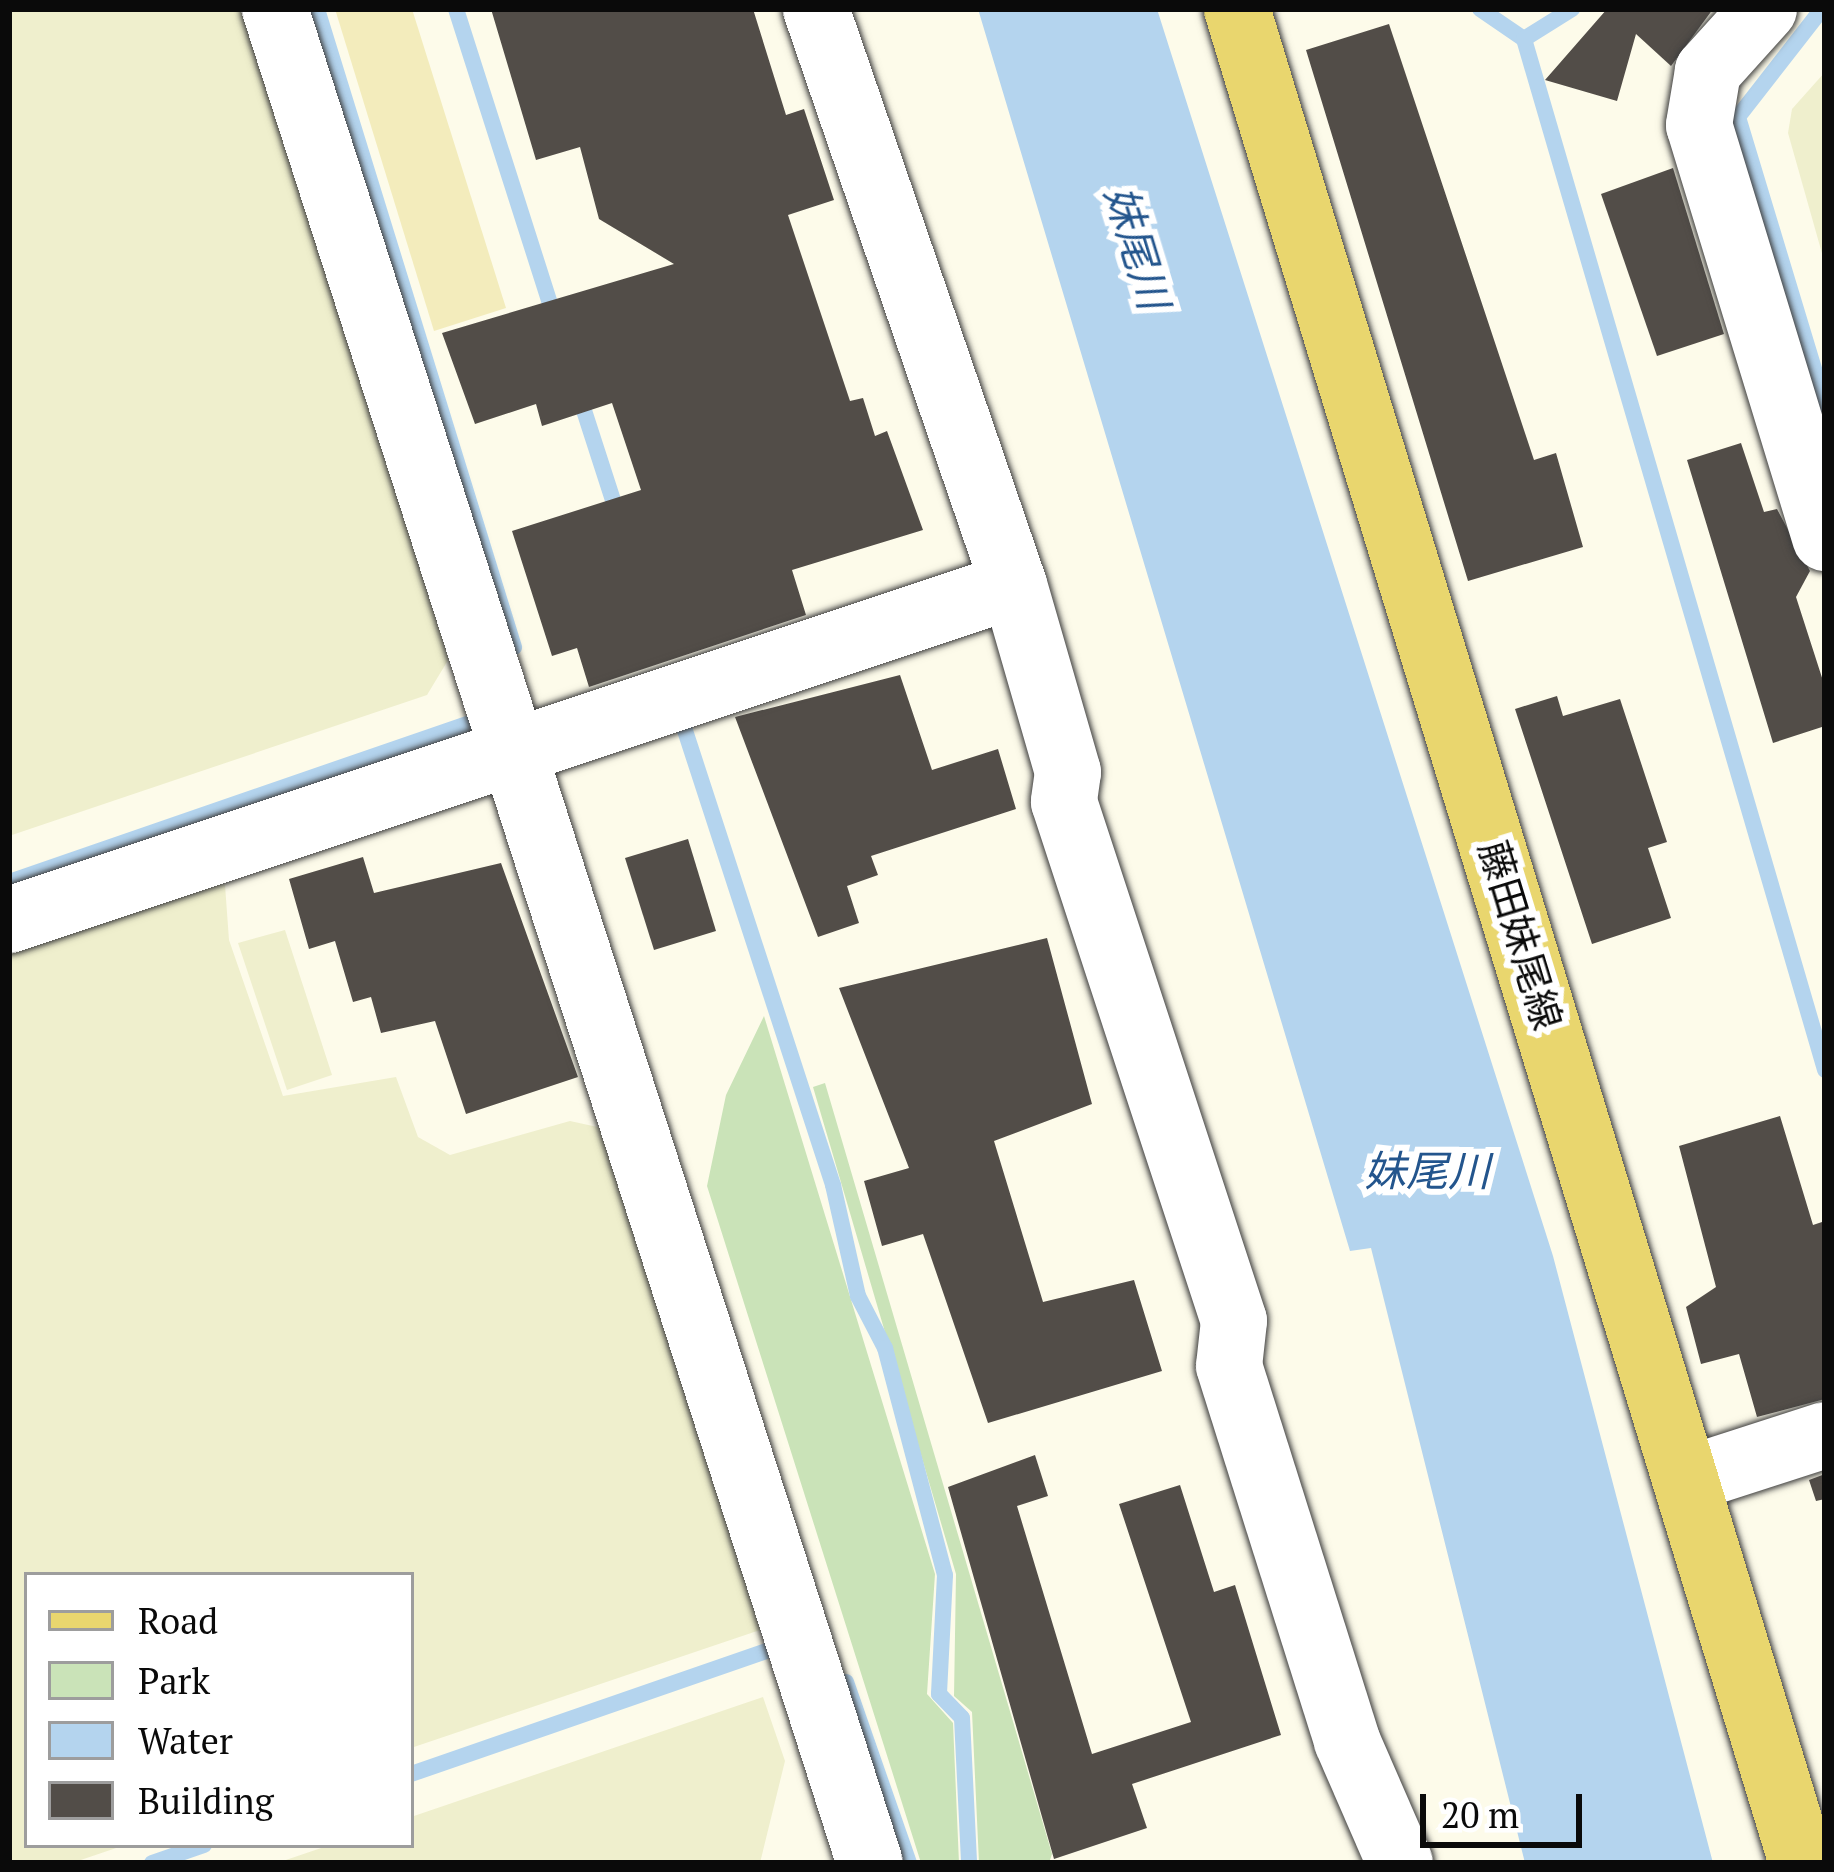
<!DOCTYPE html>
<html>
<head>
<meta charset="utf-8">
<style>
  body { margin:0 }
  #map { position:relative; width:1834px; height:1872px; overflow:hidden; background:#fdfbea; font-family:"PT Serif","Noto Sans JP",serif }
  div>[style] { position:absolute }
  .farmland>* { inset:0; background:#efefcd }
  .green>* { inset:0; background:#cae3b8 }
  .sand>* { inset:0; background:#f3ecbc }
  .water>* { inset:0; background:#b4d4ee }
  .stream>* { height:16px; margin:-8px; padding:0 8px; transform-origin:8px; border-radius:8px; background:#b4d4ee }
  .building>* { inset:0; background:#524d48 }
  .roads { filter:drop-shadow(0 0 3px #3d3d3d) drop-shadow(0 0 3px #3d3d3d) }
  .minor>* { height:66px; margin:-33px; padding:0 33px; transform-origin:33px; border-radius:33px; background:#fff }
  .major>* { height:66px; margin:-33px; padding:0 33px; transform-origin:33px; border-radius:33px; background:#e9d66e }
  span { translate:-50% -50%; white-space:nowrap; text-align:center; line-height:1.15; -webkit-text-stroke:12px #fff; paint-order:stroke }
  .street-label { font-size:39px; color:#0a0a0a }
  .water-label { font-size:42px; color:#23558d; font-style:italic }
  .frame { position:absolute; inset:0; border:12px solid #0a0a0a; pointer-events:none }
  .legend { position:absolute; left:24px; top:1572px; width:390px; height:276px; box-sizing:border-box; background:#fff; border:3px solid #9d9d9d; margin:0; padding:15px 21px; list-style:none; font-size:36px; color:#0a0a0a }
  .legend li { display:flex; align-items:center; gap:24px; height:60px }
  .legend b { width:60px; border:3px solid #9d9d9d }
  .scale { position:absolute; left:1420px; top:1794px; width:162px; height:54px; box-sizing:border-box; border:6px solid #0a0a0a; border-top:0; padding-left:15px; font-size:36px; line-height:42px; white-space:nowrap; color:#0a0a0a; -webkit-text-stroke:9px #fff; paint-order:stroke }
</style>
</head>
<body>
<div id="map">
  <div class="farmland">
    <i style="clip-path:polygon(9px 9px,250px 9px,453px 652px,427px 695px,9px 836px)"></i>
    <i style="clip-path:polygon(1825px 72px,1825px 264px,1788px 133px,1792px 109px)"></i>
    <i style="clip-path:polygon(213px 883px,225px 885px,229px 940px,283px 1096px,396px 1077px,418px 1137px,450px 1155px,570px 1121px,602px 1128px,763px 1629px,411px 1748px,411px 1575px,27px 1575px,27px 1845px,125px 1845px,72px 1863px,9px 1863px,9px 950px)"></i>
    <i style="clip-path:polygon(285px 930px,332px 1075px,287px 1090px,238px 943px)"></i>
    <i style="clip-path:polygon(763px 1697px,785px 1761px,760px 1863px,277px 1863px,330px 1845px,411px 1845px,411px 1817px)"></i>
  </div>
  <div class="green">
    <i style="clip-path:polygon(764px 1016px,935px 1574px,927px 1694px,953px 1723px,959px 1863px,921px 1863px,707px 1186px,726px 1095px)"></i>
    <i style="clip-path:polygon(825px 1083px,1052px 1854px,1049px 1863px,979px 1863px,972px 1712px,954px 1696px,956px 1574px,813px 1087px)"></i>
  </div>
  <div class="sand">
    <i style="clip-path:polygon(335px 9px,412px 9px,506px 308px,434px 331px)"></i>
  </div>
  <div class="water">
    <i style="clip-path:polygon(978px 9px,1157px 9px,1553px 1256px,1713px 1863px,1525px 1863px,1371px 1248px,1350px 1251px)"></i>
  </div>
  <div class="stream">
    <i style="left:317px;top:9px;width:668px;rotate:72.84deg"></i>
    <i style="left:456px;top:9px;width:325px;rotate:72.3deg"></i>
    <i style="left:1480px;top:9px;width:53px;rotate:34.3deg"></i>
    <i style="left:1524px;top:39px;width:1074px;rotate:73.72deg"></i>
    <i style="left:1822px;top:9px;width:137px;rotate:127.9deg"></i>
    <i style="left:1738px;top:117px;width:301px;rotate:73.2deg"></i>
    <i style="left:1524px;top:39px;width:57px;rotate:-32deg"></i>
    <i style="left:579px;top:395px;width:130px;rotate:72.1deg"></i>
    <i style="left:678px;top:709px;width:501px;rotate:71.96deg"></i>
    <i style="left:833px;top:1185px;width:114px;rotate:77.3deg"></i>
    <i style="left:858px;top:1296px;width:59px;rotate:62.6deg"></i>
    <i style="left:885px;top:1348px;width:235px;rotate:75.2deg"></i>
    <i style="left:945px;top:1575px;width:119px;rotate:92.9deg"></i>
    <i style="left:939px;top:1694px;width:33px;rotate:46deg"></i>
    <i style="left:962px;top:1718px;width:145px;rotate:87.2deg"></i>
    <i style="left:9px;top:882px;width:509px;rotate:-19.04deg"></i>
    <i style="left:846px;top:1682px;width:192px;rotate:70.8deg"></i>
    <i style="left:411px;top:1774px;width:376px;rotate:-19.1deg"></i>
    <i style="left:152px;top:1863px;width:55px;rotate:-19.1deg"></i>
  </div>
  <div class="building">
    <i style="clip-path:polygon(491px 9px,753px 9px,786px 115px,804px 109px,834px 200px,788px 215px,850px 401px,863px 398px,875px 436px,887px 431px,923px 530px,792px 570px,806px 615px,589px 687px,577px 648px,552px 656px,512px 531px,641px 490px,612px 403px,542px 426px,536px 404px,475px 424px,442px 333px,674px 264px,599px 219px,580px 147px,536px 160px)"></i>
    <i style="clip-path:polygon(1607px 9px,1713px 9px,1671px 66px,1636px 34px,1617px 101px,1545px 80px)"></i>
    <i style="clip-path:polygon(1389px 24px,1534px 460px,1556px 453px,1583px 547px,1468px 581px,1306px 50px)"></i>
    <i style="clip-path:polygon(1673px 168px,1724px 334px,1657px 356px,1601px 194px)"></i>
    <i style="clip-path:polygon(1741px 443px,1764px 512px,1777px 509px,1810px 571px,1796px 597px,1825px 687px,1825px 726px,1773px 743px,1687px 460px)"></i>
    <i style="clip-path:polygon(900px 675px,932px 770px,998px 749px,1016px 809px,871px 856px,878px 875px,847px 886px,859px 923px,818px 937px,735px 717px)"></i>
    <i style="clip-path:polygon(1557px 696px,1563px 716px,1620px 699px,1667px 842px,1648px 848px,1671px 918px,1592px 944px,1515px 709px)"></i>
    <i style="clip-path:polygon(688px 839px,716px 931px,654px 950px,625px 858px)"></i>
    <i style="clip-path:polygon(363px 857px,374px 893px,501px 863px,578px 1077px,466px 1114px,435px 1021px,381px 1033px,371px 997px,353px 1002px,335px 941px,309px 949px,289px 879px)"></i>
    <i style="clip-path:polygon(1047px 938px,1092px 1104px,994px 1141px,1043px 1302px,1134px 1280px,1162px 1371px,988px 1423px,923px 1234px,882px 1246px,864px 1181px,909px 1168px,839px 988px)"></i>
    <i style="clip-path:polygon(1780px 1116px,1813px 1225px,1825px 1221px,1825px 1399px,1757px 1417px,1739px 1354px,1701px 1364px,1686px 1307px,1716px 1287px,1679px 1146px)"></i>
    <i style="clip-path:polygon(1035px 1455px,1048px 1496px,1017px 1506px,1092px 1754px,1191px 1722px,1119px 1504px,1180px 1485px,1214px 1592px,1235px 1585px,1281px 1735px,1132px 1784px,1147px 1828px,1054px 1859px,948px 1487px)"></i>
    <i style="clip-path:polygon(1825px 1474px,1825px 1499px,1816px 1501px,1809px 1480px)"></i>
  </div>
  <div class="roads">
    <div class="minor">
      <i style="left:275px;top:9px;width:1947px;rotate:72.21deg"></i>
      <i style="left:816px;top:9px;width:609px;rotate:71.03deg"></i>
      <i style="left:1014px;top:585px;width:195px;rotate:73.9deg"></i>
      <i style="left:1068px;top:772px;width:30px;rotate:98deg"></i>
      <i style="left:1064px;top:802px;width:546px;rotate:71.86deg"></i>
      <i style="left:1234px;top:1321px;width:45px;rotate:96.3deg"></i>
      <i style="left:1229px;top:1366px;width:393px;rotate:72.5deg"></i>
      <i style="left:1347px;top:1741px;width:133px;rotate:66.5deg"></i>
      <i style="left:1764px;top:9px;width:84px;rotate:132.1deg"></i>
      <i style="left:1708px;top:71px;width:55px;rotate:99.5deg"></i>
      <i style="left:1699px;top:125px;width:432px;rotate:73deg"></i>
      <i style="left:9px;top:920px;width:1059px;rotate:-18.43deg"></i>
      <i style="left:1689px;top:1479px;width:143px;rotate:-17.9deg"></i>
    </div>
    <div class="major">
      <i style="left:1237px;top:9px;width:1938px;rotate:73.05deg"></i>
    </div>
  </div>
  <div class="street-label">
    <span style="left:1521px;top:935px;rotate:73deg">藤田妹尾線</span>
  </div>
  <div class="water-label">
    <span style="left:1138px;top:247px;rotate:73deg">妹尾川</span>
    <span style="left:1427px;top:1170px">妹尾川</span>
  </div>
  <div class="frame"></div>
  <ul class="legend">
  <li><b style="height:15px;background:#e9d66e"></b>Road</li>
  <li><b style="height:33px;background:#cae3b8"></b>Park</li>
  <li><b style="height:33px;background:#b4d4ee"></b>Water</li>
  <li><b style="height:33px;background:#524d48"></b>Building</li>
  </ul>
  <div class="scale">20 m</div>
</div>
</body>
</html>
